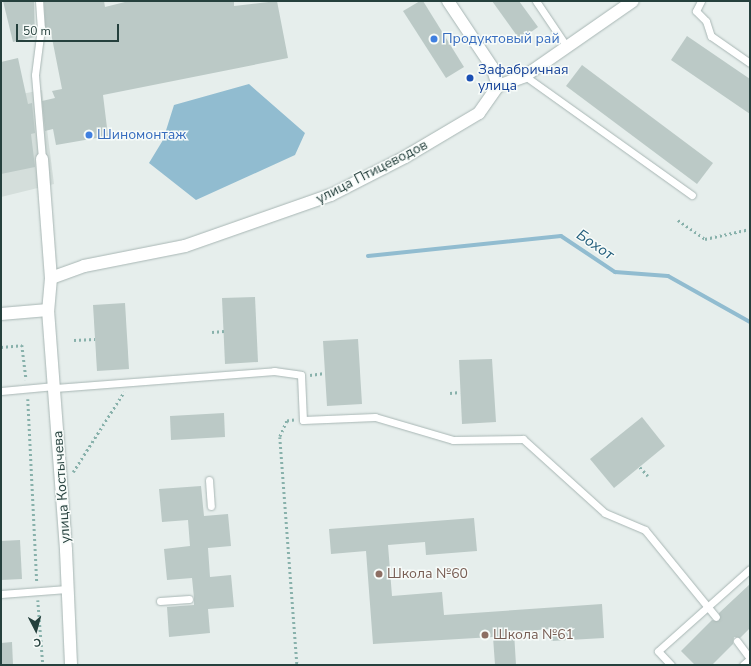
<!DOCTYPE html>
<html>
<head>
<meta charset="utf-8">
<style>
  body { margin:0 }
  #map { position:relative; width:751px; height:666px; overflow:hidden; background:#e6eeec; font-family:"Nunito Sans",sans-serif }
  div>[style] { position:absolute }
  .built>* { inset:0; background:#d4dedb }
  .water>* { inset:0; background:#91bcd0 }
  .stream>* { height:4px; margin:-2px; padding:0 2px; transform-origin:2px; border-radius:2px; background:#91bcd0 }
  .building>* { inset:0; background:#bbc9c6 }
  .path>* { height:2.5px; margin-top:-1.25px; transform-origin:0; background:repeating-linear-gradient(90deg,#88b1ab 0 2px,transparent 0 5px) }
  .roads { filter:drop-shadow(0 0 1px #a8b6b4) drop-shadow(0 0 1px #a8b6b4) }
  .lane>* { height:7px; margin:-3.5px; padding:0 3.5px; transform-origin:3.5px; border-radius:3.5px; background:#fff }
  .street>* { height:12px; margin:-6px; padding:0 6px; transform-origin:6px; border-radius:6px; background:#fff }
  .dots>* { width:11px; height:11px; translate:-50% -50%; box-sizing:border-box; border:2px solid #f7fbf9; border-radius:50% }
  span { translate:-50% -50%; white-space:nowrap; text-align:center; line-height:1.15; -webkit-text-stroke:3px #f7fbf9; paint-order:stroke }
  .shop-label { font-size:14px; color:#366cbe }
  .left { translate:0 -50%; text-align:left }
  .transit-label { font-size:14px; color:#164399 }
  .street-label { font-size:14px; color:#25403d }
  .education-label { font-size:14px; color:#785e54 }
  .water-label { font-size:15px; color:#215d7b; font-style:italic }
  .frame { position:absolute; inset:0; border:2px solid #25403d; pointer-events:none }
  .north { position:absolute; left:16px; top:610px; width:40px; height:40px; -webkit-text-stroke:3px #f7fbf9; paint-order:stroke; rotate:174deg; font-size:11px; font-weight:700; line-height:16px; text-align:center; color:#25403d }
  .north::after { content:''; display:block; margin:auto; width:14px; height:18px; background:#25403d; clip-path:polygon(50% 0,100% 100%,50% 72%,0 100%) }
  .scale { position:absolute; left:16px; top:24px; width:103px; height:18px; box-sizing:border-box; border:2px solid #25403d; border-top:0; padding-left:5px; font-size:12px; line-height:14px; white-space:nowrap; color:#25403d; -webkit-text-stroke:3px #f7fbf9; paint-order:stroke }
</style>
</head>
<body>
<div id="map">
  <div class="built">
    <i style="clip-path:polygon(42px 90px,54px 184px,1px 197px,1px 98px)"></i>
  </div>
  <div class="water">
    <i style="clip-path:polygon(249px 84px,305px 133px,295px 155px,196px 200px,149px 163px,163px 140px,174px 105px)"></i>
  </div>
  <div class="stream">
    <i style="left:368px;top:256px;width:194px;rotate:-5.9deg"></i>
    <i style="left:561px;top:236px;width:65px;rotate:33.7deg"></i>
    <i style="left:615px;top:272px;width:53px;rotate:4.3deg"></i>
    <i style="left:668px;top:276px;width:94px;rotate:29.3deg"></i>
  </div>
  <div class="building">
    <i style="clip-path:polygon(3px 1px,34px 1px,35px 37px,13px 42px)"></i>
    <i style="clip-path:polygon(44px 1px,104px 1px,105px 7px,129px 1px,234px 1px,234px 6px,277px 1px,288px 58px,103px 95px,108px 136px,56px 145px,53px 129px,45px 131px,42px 101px,55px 98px,52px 91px,62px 89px,51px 33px,45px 34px)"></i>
    <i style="clip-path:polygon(420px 1px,423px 1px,464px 67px,446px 78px,403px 11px)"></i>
    <i style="clip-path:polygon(492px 1px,519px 1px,538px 27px,520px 40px)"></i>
    <i style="clip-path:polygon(687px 36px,750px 79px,750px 114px,671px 60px)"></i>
    <i style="clip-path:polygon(18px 58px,28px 104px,32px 103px,35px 133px,31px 134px,35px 167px,1px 174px,1px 62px)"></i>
    <i style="clip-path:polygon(582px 65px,713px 163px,697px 184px,566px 86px)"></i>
    <i style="clip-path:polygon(255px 297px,258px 362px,225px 364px,222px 298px)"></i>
    <i style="clip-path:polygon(125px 303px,129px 369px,97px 371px,93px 305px)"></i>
    <i style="clip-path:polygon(358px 339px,362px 404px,327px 406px,323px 341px)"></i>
    <i style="clip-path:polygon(492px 359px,496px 422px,462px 424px,459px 360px)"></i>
    <i style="clip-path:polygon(224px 413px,225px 437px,171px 440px,170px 416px)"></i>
    <i style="clip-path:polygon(642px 417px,665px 446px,614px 488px,590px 459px)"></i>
    <i style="clip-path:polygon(201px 486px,204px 516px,228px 514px,231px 546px,208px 548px,210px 577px,231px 575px,234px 607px,208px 609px,210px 633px,169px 637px,167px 607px,194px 605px,194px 598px,192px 578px,167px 580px,164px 549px,190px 546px,188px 520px,162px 522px,159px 489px)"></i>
    <i style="clip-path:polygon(474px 518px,477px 551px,426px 555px,425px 542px,388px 545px,392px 596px,442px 592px,444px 615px,602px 604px,604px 638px,551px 641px,550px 629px,514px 632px,516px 665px,495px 665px,493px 637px,373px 644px,366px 551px,331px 554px,329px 529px)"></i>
    <i style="clip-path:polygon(20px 540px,22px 579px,1px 580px,1px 541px)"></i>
    <i style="clip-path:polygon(750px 584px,750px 628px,740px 638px,734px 637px,733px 644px,712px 665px,695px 665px,681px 651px,712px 620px,719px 621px,719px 613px)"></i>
    <i style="clip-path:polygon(12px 642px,13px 665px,1px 665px,1px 643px)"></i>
  </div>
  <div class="path">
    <i style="left:678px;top:220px;width:33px;rotate:35deg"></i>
    <i style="left:705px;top:239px;width:46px;rotate:-12.5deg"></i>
    <i style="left:212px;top:332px;width:12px;rotate:-5deg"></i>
    <i style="left:74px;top:340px;width:21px;rotate:-3deg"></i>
    <i style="left:1px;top:347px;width:21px;rotate:-5deg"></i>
    <i style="left:22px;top:345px;width:35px;rotate:83deg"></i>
    <i style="left:310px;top:375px;width:15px;rotate:-8deg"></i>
    <i style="left:450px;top:393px;width:10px;rotate:-6deg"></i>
    <i style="left:28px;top:399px;width:182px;rotate:87.2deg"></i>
    <i style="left:294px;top:420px;width:7px;rotate:172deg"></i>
    <i style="left:287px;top:421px;width:17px;rotate:114deg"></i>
    <i style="left:280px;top:437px;width:229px;rotate:85.7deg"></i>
    <i style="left:640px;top:467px;width:12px;rotate:48deg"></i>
    <i style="left:73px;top:472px;width:95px;rotate:-57.5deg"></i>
    <i style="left:38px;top:600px;width:65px;rotate:85.6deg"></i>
  </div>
  <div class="roads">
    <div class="lane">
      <i style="left:39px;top:1px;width:27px;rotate:86deg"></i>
      <i style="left:41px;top:28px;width:47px;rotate:97.3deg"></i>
      <i style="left:35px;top:75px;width:84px;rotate:85.2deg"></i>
      <i style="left:536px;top:1px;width:55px;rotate:56deg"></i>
      <i style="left:701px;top:1px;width:11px;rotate:117deg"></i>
      <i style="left:696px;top:11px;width:14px;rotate:45deg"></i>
      <i style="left:706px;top:21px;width:16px;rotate:72deg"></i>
      <i style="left:711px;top:36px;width:47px;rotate:34.7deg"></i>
      <i style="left:525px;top:76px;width:205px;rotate:35.5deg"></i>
      <i style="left:55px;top:388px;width:220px;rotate:-4.4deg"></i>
      <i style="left:274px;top:371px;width:27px;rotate:8deg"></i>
      <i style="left:301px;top:375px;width:45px;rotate:87.5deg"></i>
      <i style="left:303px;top:420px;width:72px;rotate:-2.4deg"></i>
      <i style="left:375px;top:417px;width:81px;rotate:16.4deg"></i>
      <i style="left:453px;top:440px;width:70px;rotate:-0.8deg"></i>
      <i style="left:523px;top:439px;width:110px;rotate:42.1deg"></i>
      <i style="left:605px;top:513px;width:43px;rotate:23deg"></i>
      <i style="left:645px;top:530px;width:112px;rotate:50.8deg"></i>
      <i style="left:1px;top:391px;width:54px;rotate:-5.3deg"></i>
      <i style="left:209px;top:480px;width:26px;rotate:86deg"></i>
      <i style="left:1px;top:594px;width:66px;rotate:-4.3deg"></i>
      <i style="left:160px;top:601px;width:29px;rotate:-4deg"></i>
      <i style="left:737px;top:641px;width:21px;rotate:53deg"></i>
      <i style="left:671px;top:665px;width:19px;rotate:-133deg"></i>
      <i style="left:658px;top:651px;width:123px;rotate:-41.7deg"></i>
      <i style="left:743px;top:665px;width:9px;rotate:-41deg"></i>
    </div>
    <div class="street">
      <i style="left:448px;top:1px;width:79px;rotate:56.3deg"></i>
      <i style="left:492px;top:67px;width:20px;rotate:72deg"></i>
      <i style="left:42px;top:159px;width:119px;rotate:85.7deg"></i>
      <i style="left:51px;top:278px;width:32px;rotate:95deg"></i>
      <i style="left:48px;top:310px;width:241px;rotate:85.7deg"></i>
      <i style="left:66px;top:550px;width:115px;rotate:87.5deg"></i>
      <i style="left:51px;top:278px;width:35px;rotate:-20deg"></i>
      <i style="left:84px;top:266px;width:103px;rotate:-11.2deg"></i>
      <i style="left:185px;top:246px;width:155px;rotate:-19.3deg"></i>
      <i style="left:331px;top:195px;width:83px;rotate:-27.2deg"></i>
      <i style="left:405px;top:157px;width:86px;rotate:-30.7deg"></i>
      <i style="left:479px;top:113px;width:33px;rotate:-55deg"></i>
      <i style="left:498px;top:86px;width:29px;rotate:-20deg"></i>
      <i style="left:525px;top:76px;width:131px;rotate:-34.8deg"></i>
      <i style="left:1px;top:314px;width:47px;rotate:-4.9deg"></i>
    </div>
  </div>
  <div class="dots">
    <i style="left:434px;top:39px;background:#3f7fe0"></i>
    <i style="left:470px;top:78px;background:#1a4fb4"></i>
    <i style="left:89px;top:135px;background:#3f7fe0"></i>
    <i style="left:379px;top:574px;background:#8d6e63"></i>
    <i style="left:485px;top:635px;background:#8d6e63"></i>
  </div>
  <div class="shop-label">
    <span class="left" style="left:442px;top:39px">Продуктовый рай</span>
    <span class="left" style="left:97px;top:135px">Шиномонтаж</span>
  </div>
  <div class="transit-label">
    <span class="left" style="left:478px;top:78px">Зафабричная<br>улица</span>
  </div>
  <div class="street-label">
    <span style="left:372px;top:172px;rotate:-27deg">улица Птицеводов</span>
    <span style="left:62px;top:487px;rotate:-94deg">улица Костычева</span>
  </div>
  <div class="education-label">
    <span class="left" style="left:387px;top:574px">Школа №60</span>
    <span class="left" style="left:493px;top:635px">Школа №61</span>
  </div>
  <div class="water-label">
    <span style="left:595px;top:245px;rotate:34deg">Бохот</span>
  </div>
  <div class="frame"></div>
  <div class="north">С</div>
  <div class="scale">50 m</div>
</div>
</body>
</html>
